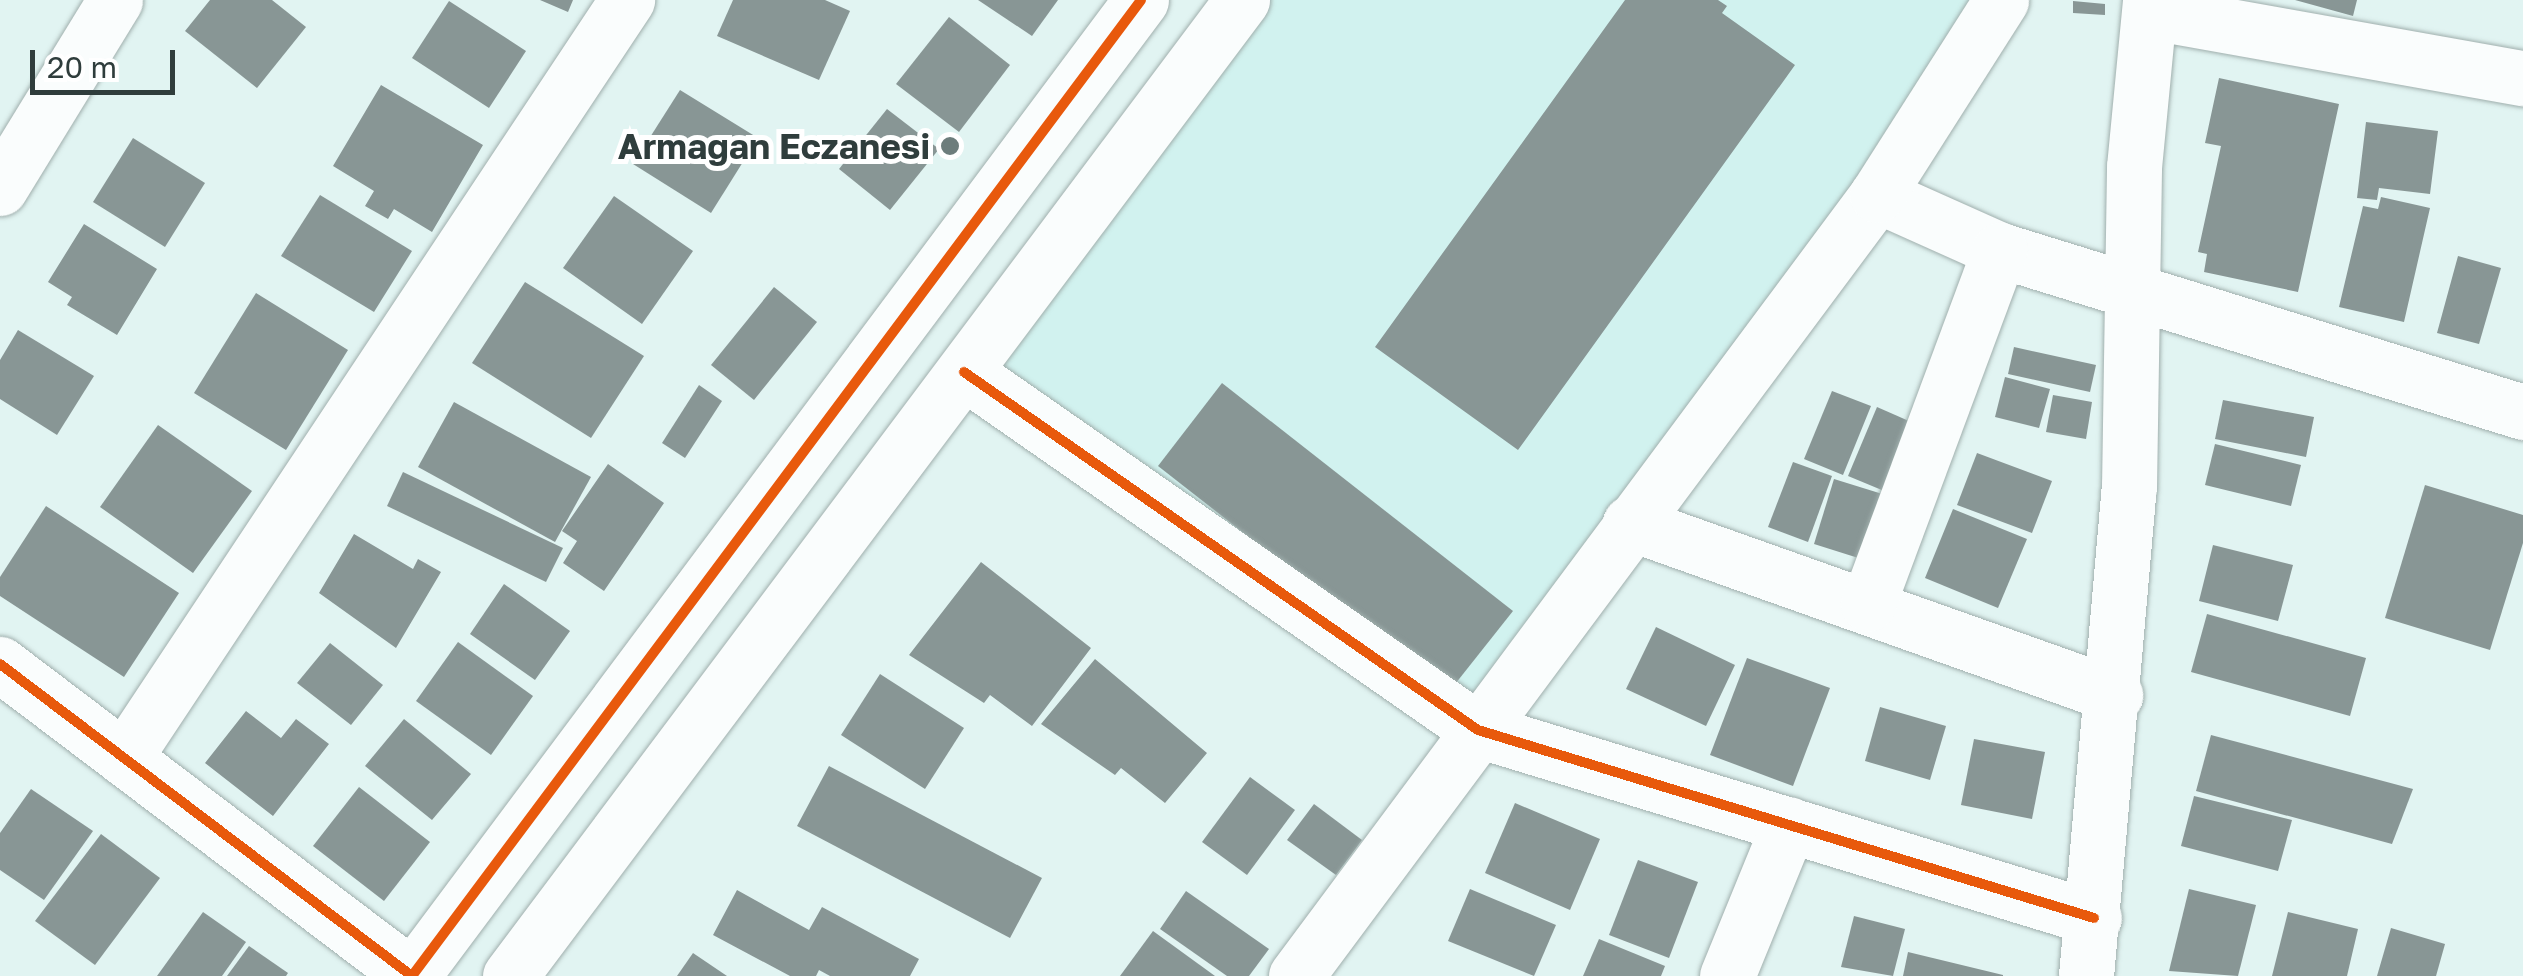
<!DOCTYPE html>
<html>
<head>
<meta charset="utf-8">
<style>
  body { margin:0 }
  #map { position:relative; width:2523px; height:976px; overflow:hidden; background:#e1f4f2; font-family:"Golos Text",sans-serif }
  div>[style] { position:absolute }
  .built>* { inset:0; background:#d1f2ef }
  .building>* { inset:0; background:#889695 }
  .roads { filter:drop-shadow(0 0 2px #a0afad) drop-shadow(0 0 2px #a0afad) }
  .minor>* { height:55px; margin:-27.5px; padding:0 27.5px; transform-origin:27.5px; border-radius:27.5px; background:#fafdfd }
  .cycleway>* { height:10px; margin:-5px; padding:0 5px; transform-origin:5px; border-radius:5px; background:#e8590c }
  .dots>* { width:28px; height:28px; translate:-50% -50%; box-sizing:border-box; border:5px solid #fff; border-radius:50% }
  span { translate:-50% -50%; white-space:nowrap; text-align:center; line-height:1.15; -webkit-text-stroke:10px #fff; paint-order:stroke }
  .poi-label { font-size:35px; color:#2f3d3c; font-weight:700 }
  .right { translate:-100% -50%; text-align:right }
  .scale { position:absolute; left:30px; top:50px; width:145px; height:45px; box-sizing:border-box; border:5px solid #2f3d3c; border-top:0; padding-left:12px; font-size:30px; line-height:35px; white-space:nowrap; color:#2f3d3c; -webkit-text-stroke:8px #fff; paint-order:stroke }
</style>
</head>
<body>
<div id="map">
  <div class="built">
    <i style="clip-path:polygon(1243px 0,1999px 0,1478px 730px,964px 372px)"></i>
  </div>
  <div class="building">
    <i style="clip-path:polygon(210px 0,272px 0,306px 27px,257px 88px,185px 31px)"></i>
    <i style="clip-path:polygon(540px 0,573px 0,568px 12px)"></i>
    <i style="clip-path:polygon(733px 0,825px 0,850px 11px,819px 80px,717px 36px)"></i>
    <i style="clip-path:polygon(978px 0,1058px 0,1032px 36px)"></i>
    <i style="clip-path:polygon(1625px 0,1718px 0,1727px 6px,1722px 13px,1795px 65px,1518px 450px,1375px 347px)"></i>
    <i style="clip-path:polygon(2295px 0,2357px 0,2353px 16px)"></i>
    <i style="clip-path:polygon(449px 1px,526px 51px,489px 108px,412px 58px)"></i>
    <i style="clip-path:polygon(2073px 1px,2105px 4px,2105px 15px,2073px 13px)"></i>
    <i style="clip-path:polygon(949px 17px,1010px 65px,959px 132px,896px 84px)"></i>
    <i style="clip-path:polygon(2219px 78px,2339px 104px,2298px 292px,2204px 272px,2207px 254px,2198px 252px,2221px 146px,2205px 143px)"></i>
    <i style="clip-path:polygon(381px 85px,483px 145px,432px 232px,394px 209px,388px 219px,365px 206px,374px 191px,333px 166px)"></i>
    <i style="clip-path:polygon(680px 90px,758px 138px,711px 213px,633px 164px)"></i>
    <i style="clip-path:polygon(887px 109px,939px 149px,890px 210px,839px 169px)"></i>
    <i style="clip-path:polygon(2366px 122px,2438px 131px,2430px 194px,2379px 188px,2377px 200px,2357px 198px)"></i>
    <i style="clip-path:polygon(133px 138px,205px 183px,165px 247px,93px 202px)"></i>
    <i style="clip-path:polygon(320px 195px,412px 251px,374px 312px,281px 256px)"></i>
    <i style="clip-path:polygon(614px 196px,693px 251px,642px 324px,563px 268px)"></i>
    <i style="clip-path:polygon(2381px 197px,2430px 208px,2404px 322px,2339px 307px,2363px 206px,2378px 209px)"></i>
    <i style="clip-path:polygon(84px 224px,157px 269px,117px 335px,67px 305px,72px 297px,48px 282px)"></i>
    <i style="clip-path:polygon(2458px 256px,2501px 268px,2479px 344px,2437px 333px)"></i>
    <i style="clip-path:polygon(525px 282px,644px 356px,591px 438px,472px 363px)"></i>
    <i style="clip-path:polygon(774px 287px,817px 322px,754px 400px,711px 365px)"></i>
    <i style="clip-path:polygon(256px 293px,348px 350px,286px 450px,194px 393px)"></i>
    <i style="clip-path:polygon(18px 330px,94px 376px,57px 435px,0 399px,0 360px)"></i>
    <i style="clip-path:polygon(2014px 347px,2096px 365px,2090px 392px,2008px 374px)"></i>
    <i style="clip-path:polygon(2005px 377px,2050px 389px,2039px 428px,1995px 417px)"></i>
    <i style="clip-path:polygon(1222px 383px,1513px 611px,1448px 693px,1158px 466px)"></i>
    <i style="clip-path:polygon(699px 385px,722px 401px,685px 458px,662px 443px)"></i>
    <i style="clip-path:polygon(1832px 391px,1871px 406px,1843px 475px,1804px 459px)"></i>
    <i style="clip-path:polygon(2053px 395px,2092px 402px,2086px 439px,2046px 432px)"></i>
    <i style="clip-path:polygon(2223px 400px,2314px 417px,2306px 457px,2215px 439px)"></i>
    <i style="clip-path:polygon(454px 402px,591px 477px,555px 542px,418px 467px)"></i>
    <i style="clip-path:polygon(1877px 407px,1918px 425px,1889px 493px,1848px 476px)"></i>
    <i style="clip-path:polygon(158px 425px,252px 491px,193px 573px,100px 507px)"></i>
    <i style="clip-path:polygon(2215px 444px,2301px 465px,2291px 506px,2205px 485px)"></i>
    <i style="clip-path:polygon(1977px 453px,2052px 481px,2032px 533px,1957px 505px)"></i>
    <i style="clip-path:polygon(1793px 462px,1832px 476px,1808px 542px,1768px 527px)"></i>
    <i style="clip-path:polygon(608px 464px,664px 503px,604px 591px,563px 563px,577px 541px,562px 531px)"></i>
    <i style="clip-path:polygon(403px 472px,563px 548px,546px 582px,387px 506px)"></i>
    <i style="clip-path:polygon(1834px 479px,1892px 497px,1871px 562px,1814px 544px)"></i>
    <i style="clip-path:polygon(2425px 485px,2523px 515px,2523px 543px,2490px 650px,2385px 618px)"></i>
    <i style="clip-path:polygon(46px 506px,179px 593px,124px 677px,0 596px,0 577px)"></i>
    <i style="clip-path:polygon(1953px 509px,2027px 539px,1998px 608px,1925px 578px)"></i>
    <i style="clip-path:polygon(354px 534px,413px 569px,418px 559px,441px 572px,396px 648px,319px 593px)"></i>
    <i style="clip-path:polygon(2213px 545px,2293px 565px,2278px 621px,2199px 601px)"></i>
    <i style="clip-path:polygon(981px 562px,1091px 648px,1032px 726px,990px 695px,984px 703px,909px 655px)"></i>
    <i style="clip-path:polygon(504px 584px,570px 631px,535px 680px,470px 634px)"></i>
    <i style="clip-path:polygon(2207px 614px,2366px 658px,2350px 716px,2191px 672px)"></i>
    <i style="clip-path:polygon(1656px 627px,1735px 665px,1706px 726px,1626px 689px)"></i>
    <i style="clip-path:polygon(458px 642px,533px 696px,491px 755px,416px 701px)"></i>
    <i style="clip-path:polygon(330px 643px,383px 685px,351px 725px,297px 683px)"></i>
    <i style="clip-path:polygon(1747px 658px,1830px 688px,1793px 786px,1710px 755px)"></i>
    <i style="clip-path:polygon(1095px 659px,1207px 753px,1165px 803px,1121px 768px,1115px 775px,1041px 724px)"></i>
    <i style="clip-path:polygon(880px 674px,964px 728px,925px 789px,841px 735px)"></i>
    <i style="clip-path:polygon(1880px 707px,1946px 726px,1930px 780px,1865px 761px)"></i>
    <i style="clip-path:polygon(246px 711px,281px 738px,296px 719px,329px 744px,273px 816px,205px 763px)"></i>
    <i style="clip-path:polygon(404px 719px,471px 774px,432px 820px,365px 766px)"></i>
    <i style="clip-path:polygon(2211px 735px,2413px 789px,2392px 844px,2196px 791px)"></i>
    <i style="clip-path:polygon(1974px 739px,2045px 752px,2032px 819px,1961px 805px)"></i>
    <i style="clip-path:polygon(829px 766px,1042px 878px,1010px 938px,797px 826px)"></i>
    <i style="clip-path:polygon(1250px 777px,1295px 810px,1247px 875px,1202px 842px)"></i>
    <i style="clip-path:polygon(359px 787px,430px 842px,384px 901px,313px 846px)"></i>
    <i style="clip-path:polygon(31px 789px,93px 831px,44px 900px,0 870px,0 833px)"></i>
    <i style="clip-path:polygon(2194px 796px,2292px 820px,2278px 871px,2181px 846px)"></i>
    <i style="clip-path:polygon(1515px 803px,1600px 839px,1570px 910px,1485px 873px)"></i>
    <i style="clip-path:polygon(1314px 804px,1362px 840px,1336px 875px,1287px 840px)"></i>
    <i style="clip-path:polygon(101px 834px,160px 878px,95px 965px,35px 921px)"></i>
    <i style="clip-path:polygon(1638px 860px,1698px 882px,1669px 958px,1609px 935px)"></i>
    <i style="clip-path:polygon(1470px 889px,1556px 925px,1534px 976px,1448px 941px)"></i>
    <i style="clip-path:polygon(2189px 889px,2256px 905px,2238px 976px,2169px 971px)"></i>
    <i style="clip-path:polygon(737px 890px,809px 930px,822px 907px,919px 959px,910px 976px,830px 976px,819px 970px,816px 976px,790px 976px,713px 935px)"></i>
    <i style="clip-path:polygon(1186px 891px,1269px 949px,1249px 976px,1227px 976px,1160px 929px)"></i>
    <i style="clip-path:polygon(203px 912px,246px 942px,222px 976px,157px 976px)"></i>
    <i style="clip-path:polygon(2288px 912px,2358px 929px,2347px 976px,2272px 976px)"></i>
    <i style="clip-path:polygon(1854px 916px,1905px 929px,1893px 976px,1841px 967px)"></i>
    <i style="clip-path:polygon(2391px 928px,2445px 944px,2436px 976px,2377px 976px)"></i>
    <i style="clip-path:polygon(1153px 931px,1215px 976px,1120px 976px)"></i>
    <i style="clip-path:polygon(1599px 939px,1665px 966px,1661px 976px,1583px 976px)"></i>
    <i style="clip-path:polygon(249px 946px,288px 973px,286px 976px,227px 976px)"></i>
    <i style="clip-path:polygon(1908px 952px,2003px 975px,2003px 976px,1903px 976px)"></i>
    <i style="clip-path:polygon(693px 953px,727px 976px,677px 976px)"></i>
  </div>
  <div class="roads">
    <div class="minor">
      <i style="left:2151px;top:12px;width:378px;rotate:10.1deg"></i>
      <i style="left:0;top:188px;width:220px;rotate:-58.5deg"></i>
      <i style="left:1877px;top:195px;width:135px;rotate:24.1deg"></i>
      <i style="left:2000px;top:250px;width:548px;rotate:17.21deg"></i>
      <i style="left:964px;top:372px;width:626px;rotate:34.86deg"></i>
      <i style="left:1478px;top:730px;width:644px;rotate:16.97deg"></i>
      <i style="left:1630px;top:523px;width:515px;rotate:19.53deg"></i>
      <i style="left:1868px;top:604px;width:378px;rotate:-69.6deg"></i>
      <i style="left:0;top:664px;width:517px;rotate:37.14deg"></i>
      <i style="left:412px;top:976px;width:1218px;rotate:-53.24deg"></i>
      <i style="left:124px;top:758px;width:910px;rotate:-56.43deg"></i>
      <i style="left:510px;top:976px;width:1220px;rotate:-53.13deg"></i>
      <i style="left:1296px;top:976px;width:973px;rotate:-53.35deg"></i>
      <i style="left:1877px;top:195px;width:231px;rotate:-57.5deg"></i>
      <i style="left:1727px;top:976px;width:164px;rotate:-67.8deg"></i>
      <i style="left:2086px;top:976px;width:490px;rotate:-85deg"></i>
      <i style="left:2129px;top:488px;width:321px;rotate:-89.1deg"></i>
      <i style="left:2134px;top:167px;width:168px;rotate:-84.5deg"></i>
    </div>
  </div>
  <div class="cycleway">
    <i style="left:964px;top:372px;width:626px;rotate:34.86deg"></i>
    <i style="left:1478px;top:730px;width:644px;rotate:16.97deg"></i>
    <i style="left:0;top:664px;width:517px;rotate:37.14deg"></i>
    <i style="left:412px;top:976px;width:1218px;rotate:-53.24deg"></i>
  </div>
  <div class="dots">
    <i style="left:950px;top:146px;background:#6d7d7c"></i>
  </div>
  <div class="poi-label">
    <span class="right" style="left:930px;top:146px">Armağan Eczanesi</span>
  </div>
  <div class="scale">20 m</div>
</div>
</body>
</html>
